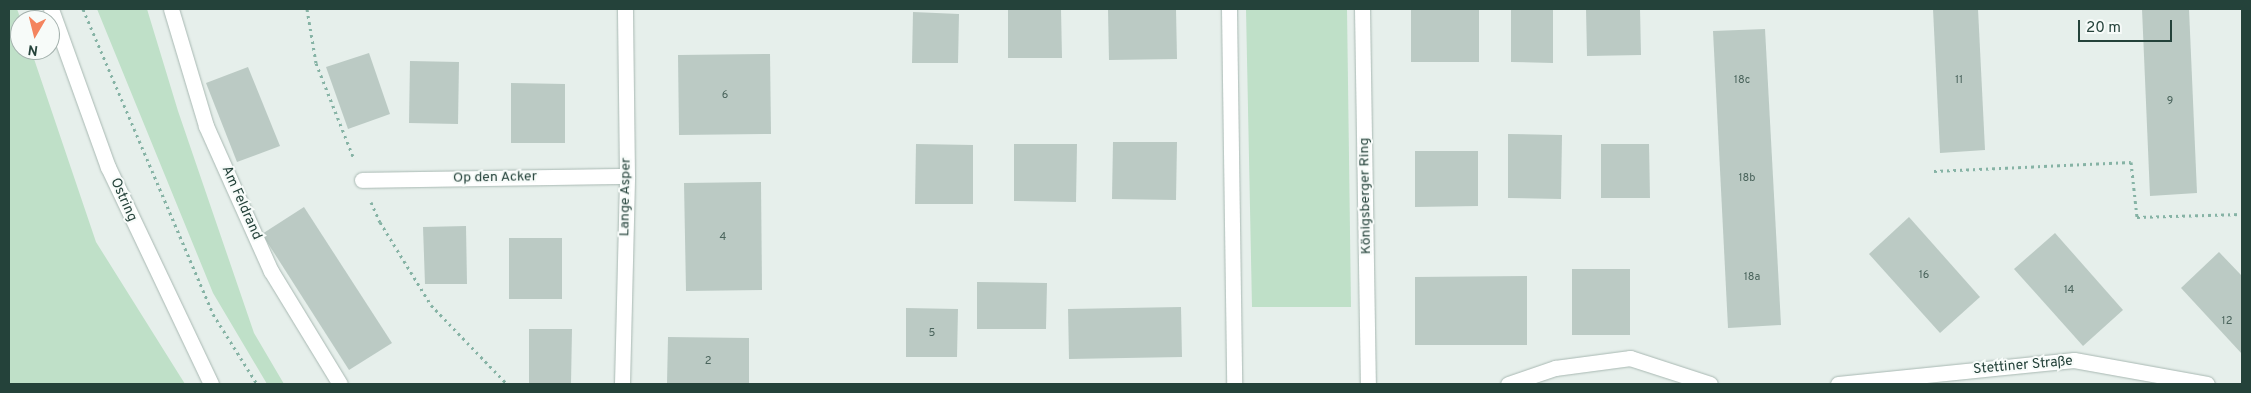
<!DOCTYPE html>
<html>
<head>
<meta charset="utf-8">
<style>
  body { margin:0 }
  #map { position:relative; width:2251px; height:393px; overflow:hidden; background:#e6efeb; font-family:Overpass,sans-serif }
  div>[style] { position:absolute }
  .green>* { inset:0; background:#bfe0c8 }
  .building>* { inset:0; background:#bbcac4 }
  .path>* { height:3px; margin-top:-1.5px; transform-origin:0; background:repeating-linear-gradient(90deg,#86b3a5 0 2.5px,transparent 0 6.5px) }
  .roads { filter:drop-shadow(0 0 1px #a8b8b2) drop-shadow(0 0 1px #a8b8b2) }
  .street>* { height:15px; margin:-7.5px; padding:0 7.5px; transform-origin:7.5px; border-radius:7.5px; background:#fff }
  .secondary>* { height:15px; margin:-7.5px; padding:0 7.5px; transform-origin:7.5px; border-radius:7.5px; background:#fff }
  span { translate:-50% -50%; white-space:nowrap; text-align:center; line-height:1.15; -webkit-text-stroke:4px #f7fbf9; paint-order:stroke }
  .number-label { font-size:11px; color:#4a645c }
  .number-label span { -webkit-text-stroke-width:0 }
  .street-label { font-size:14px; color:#24423a }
  .frame { position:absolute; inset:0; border:10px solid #24423a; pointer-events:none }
  .north { position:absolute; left:10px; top:10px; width:50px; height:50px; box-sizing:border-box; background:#f7fbf9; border:1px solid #a3b1ad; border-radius:50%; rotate:188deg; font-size:14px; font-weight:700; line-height:20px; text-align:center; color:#24423a }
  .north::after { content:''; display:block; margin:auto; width:18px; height:22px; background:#f4845f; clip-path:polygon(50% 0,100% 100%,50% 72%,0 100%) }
  .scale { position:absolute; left:2078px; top:20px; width:94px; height:22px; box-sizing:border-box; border:2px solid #24423a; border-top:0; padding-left:6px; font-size:15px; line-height:18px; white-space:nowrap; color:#24423a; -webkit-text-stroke:4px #f7fbf9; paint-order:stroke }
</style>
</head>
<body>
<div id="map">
  <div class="green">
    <i style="clip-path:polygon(9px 9px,17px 9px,21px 20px,20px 50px,31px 50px,96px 242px,185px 384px,9px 384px)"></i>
    <i style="clip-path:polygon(97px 9px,147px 9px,178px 111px,254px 333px,284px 384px,267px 384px,213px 293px)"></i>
    <i style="clip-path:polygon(1246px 9px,1347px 9px,1351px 307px,1252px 307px)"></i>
  </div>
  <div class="building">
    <i style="clip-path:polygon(1008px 9px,1061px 9px,1062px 58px,1008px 58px)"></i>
    <i style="clip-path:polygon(1108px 9px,1176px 9px,1177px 59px,1109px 60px)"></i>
    <i style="clip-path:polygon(1411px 9px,1479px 9px,1479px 62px,1411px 62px)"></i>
    <i style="clip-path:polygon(1511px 9px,1553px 9px,1553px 63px,1511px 62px)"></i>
    <i style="clip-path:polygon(1586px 9px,1640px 9px,1641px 55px,1587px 56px)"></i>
    <i style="clip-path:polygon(1933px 9px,1978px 9px,1985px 150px,1940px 153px)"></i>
    <i style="clip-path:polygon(2142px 9px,2189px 9px,2197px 193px,2150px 196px)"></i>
    <i style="clip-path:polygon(913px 12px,959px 14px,958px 63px,912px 63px)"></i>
    <i style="clip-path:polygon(1765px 29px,1781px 325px,1728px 328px,1713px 31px)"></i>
    <i style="clip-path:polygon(369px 53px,390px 114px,348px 129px,326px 67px)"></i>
    <i style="clip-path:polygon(770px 54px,771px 134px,679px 135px,678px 55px)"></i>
    <i style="clip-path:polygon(410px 61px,459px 62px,458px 124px,409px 123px)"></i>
    <i style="clip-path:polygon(248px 67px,280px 146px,237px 162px,206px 83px)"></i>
    <i style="clip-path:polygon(511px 83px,565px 84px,565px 143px,511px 143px)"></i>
    <i style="clip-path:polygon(1508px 134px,1562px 135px,1561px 199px,1508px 198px)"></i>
    <i style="clip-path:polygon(1113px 142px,1177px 142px,1176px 200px,1112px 199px)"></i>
    <i style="clip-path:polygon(916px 144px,973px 145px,973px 204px,915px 204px)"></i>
    <i style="clip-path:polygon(1014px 144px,1077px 144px,1076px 202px,1014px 201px)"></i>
    <i style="clip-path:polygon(1601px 144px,1649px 144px,1650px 198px,1601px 198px)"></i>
    <i style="clip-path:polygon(1415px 151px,1478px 151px,1478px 206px,1415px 207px)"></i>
    <i style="clip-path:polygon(761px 182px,762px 290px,686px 291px,684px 183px)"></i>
    <i style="clip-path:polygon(304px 207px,392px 343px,349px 370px,262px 234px)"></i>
    <i style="clip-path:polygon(1909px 217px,1980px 297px,1940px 333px,1869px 254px)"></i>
    <i style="clip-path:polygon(466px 226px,467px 284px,425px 284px,423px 227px)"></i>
    <i style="clip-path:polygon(2055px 233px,2123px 310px,2083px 346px,2014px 269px)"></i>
    <i style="clip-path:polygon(509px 238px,562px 238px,562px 299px,509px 299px)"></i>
    <i style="clip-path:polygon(2219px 252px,2242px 276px,2242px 354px,2181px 288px)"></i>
    <i style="clip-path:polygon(1572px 269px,1630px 269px,1630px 335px,1572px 335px)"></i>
    <i style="clip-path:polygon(1527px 276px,1527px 345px,1415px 345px,1415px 277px)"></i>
    <i style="clip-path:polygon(977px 282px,1047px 283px,1046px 329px,977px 329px)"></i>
    <i style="clip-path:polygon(1181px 307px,1182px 357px,1069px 359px,1068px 309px)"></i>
    <i style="clip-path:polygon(906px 308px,958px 309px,957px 357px,906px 357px)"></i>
    <i style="clip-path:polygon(529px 329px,572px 329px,571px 384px,529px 384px)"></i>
    <i style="clip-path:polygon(668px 337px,749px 338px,749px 384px,667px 384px)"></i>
  </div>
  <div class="path">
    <i style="left:83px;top:9px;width:332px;rotate:66.9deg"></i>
    <i style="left:213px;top:314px;width:83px;rotate:57.8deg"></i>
    <i style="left:307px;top:9px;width:55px;rotate:80.5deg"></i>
    <i style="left:316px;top:63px;width:103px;rotate:68.4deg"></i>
    <i style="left:1934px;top:171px;width:197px;rotate:-2.6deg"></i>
    <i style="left:2131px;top:162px;width:55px;rotate:83.8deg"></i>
    <i style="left:2137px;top:217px;width:105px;rotate:-1.6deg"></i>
    <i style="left:371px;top:202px;width:22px;rotate:66deg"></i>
    <i style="left:380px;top:222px;width:97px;rotate:58.4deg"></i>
    <i style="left:431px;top:305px;width:110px;rotate:46.1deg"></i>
  </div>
  <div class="roads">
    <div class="street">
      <i style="left:171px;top:9px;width:122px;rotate:73.3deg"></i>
      <i style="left:206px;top:126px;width:159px;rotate:65.9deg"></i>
      <i style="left:271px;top:271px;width:132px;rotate:58.6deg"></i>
      <i style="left:1229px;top:9px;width:375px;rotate:89.2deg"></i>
      <i style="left:1362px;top:9px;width:375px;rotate:89.1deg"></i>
      <i style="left:362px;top:180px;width:265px;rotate:-0.9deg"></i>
      <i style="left:622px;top:384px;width:208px;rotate:-88.6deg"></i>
      <i style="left:627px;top:176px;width:167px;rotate:-90.7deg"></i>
      <i style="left:1508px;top:384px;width:50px;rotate:-18.8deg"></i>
      <i style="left:1555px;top:368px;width:76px;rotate:-7.6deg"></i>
      <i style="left:1630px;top:358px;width:84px;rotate:18deg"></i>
      <i style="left:1838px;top:384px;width:237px;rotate:-5.8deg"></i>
      <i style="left:2074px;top:360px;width:135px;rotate:10.2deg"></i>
    </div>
    <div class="secondary">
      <i style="left:51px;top:9px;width:168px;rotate:70.2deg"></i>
      <i style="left:108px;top:167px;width:240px;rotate:64.6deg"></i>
    </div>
  </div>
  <div class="number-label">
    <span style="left:1742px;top:80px">18c</span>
    <span style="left:1959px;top:80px">11</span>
    <span style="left:725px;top:95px">6</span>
    <span style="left:2170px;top:101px">9</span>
    <span style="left:1747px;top:178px">18b</span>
    <span style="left:723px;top:237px">4</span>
    <span style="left:1924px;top:275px">16</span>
    <span style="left:1752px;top:277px">18a</span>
    <span style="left:2069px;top:290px">14</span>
    <span style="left:2227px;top:321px">12</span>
    <span style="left:932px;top:333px">5</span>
    <span style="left:708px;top:361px">2</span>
  </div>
  <div class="street-label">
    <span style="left:495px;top:178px;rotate:-1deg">Op den Acker</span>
    <span style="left:1366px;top:196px;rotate:-91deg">Königsberger Ring</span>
    <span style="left:626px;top:197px;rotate:-89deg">Lange Asper</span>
    <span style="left:123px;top:200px;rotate:66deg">Ostring</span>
    <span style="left:241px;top:203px;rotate:66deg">Am Feldrand</span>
    <span style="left:2023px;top:366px;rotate:-5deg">Stettiner Straße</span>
  </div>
  <div class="frame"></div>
  <div class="north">N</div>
  <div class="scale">20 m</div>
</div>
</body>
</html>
